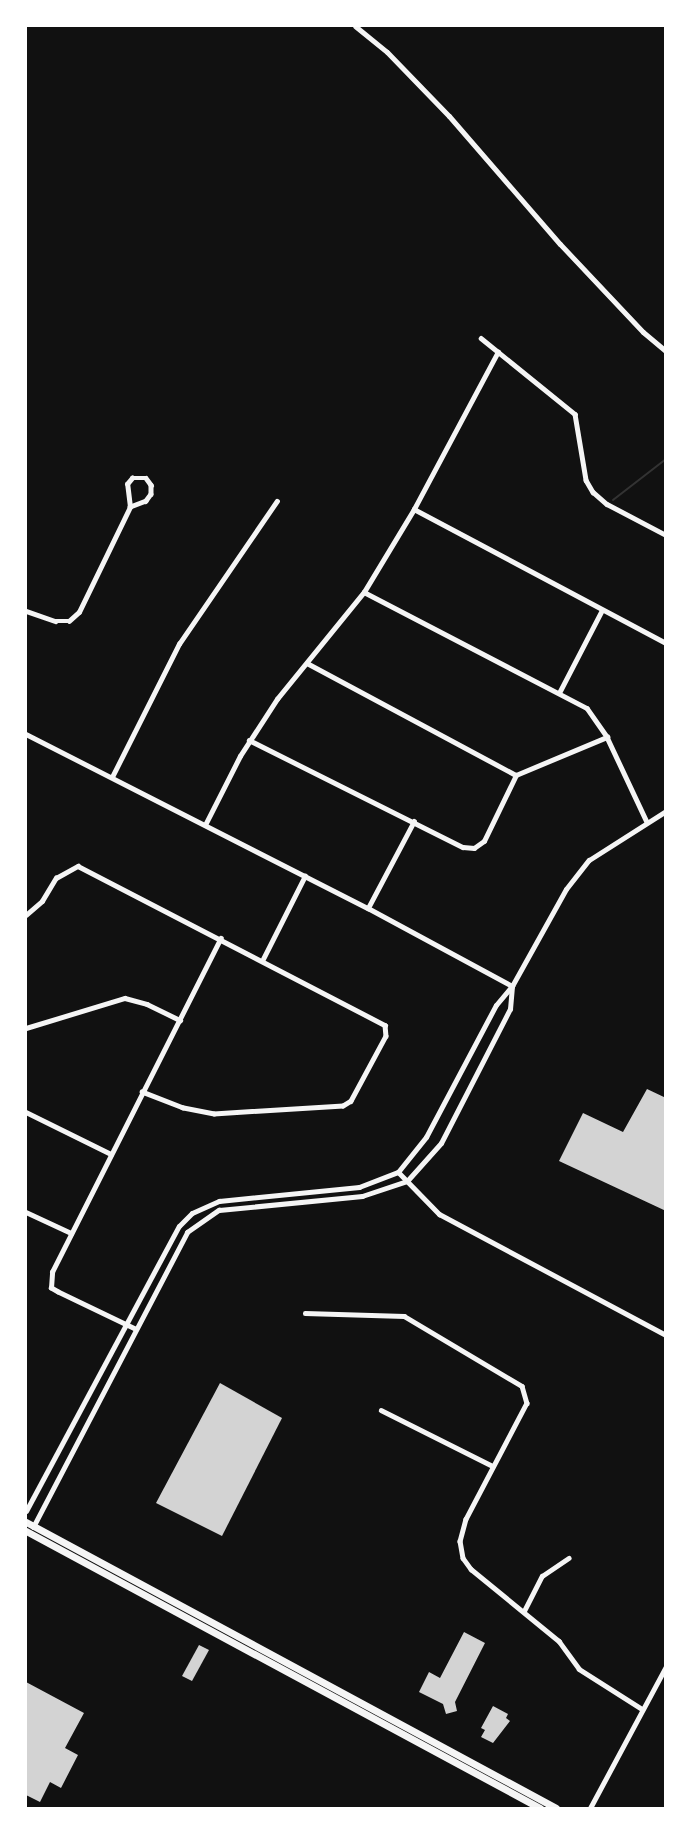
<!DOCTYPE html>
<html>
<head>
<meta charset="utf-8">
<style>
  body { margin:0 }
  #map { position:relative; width:691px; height:1834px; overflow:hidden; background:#111; font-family:Arial,sans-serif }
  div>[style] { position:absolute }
  .stream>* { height:2px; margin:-1px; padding:0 1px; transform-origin:1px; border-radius:1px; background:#333 }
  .building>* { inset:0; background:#d3d3d3 }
  .minor>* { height:4.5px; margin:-2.25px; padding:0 2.25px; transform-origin:2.25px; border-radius:2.25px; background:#f5f5f5 }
  .tertiary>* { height:5px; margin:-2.5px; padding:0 2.5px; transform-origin:2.5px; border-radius:2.5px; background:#f5f5f5 }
  .primary>* { height:7px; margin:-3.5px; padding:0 3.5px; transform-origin:3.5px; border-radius:3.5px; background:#f5f5f5 }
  span { translate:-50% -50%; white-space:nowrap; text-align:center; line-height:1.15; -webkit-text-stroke:4.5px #fff; paint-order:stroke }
  .frame { position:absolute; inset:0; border:27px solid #fff; pointer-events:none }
</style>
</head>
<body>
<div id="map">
  <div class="stream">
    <i style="left:613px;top:500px;width:67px;rotate:-37.7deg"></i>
  </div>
  <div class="building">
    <i style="clip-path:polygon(647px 1089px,666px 1098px,666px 1211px,559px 1161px,583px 1113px,623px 1132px)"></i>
    <i style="clip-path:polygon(220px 1383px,282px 1418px,222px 1536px,156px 1503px)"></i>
    <i style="clip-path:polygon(464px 1632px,485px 1643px,455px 1702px,457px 1711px,446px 1714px,443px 1704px,419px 1692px,429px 1672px,440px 1678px)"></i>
    <i style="clip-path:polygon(199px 1645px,209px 1650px,192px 1681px,182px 1676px)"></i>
    <i style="clip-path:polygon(26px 1682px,84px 1713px,65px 1748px,78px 1755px,61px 1788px,50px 1782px,40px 1802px,26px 1795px)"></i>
    <i style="clip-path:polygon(493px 1706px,508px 1714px,506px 1718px,510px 1721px,493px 1743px,481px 1737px,485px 1730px,481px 1728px)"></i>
  </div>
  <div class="minor">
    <i style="left:481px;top:338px;width:121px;rotate:39deg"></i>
    <i style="left:575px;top:414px;width:67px;rotate:80.5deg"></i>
    <i style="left:586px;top:480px;width:14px;rotate:60deg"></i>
    <i style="left:593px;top:492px;width:18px;rotate:41deg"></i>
    <i style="left:607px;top:504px;width:67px;rotate:27.7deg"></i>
    <i style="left:414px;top:509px;width:285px;rotate:28deg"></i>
    <i style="left:364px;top:592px;width:251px;rotate:27.5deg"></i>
    <i style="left:587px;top:708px;width:35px;rotate:55deg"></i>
    <i style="left:607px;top:737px;width:94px;rotate:64.8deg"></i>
    <i style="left:26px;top:611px;width:31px;rotate:19deg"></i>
    <i style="left:55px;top:621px;width:14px"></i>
    <i style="left:69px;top:621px;width:13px;rotate:-42deg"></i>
    <i style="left:79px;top:612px;width:117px;rotate:-64.1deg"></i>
    <i style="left:130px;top:507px;width:23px;rotate:-97deg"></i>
    <i style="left:127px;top:484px;width:8px;rotate:-50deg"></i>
    <i style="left:132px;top:478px;width:14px"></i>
    <i style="left:146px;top:478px;width:9px;rotate:54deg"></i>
    <i style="left:151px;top:485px;width:9px;rotate:90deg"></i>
    <i style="left:151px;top:494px;width:9px;rotate:126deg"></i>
    <i style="left:146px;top:501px;width:17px;rotate:159deg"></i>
    <i style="left:307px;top:663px;width:237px;rotate:28.2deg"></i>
    <i style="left:559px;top:693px;width:93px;rotate:-62.6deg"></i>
    <i style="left:26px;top:734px;width:384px;rotate:27deg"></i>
    <i style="left:368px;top:908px;width:164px;rotate:28.4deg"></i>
    <i style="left:249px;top:740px;width:239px;rotate:26.6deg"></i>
    <i style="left:463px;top:847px;width:11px;rotate:5deg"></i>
    <i style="left:474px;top:848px;width:12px;rotate:-35deg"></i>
    <i style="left:484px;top:841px;width:73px;rotate:-64.1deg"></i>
    <i style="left:516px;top:775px;width:99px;rotate:-22.7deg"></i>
    <i style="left:112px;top:777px;width:149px;rotate:-63.3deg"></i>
    <i style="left:179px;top:644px;width:173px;rotate:-55.6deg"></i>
    <i style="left:205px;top:825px;width:77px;rotate:-63.1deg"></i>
    <i style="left:240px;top:756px;width:68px;rotate:-57deg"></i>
    <i style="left:277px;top:699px;width:138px;rotate:-50.9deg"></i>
    <i style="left:364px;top:592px;width:97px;rotate:-58.9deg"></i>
    <i style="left:414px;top:509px;width:178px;rotate:-61.9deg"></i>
    <i style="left:368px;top:908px;width:98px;rotate:-62.1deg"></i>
    <i style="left:26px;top:915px;width:21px;rotate:-41deg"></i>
    <i style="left:42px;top:901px;width:27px;rotate:-59deg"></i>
    <i style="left:56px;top:878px;width:25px;rotate:-29deg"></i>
    <i style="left:78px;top:866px;width:346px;rotate:27.4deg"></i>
    <i style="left:385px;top:1025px;width:11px;rotate:85deg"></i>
    <i style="left:386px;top:1036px;width:74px;rotate:118.3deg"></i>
    <i style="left:351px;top:1101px;width:9px;rotate:148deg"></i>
    <i style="left:343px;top:1106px;width:129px;rotate:176.5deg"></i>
    <i style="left:214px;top:1114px;width:32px;rotate:-169deg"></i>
    <i style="left:183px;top:1108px;width:44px;rotate:-158.7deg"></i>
    <i style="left:263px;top:959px;width:93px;rotate:-63.2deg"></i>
    <i style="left:26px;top:1028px;width:103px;rotate:-16.9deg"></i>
    <i style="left:125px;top:998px;width:23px;rotate:15deg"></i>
    <i style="left:147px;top:1004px;width:37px;rotate:26deg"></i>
    <i style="left:26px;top:1112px;width:95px;rotate:26.3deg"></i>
    <i style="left:26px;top:1212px;width:50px;rotate:25deg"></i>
    <i style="left:305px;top:1313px;width:99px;rotate:1.7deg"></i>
    <i style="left:404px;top:1316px;width:137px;rotate:30.7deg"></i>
    <i style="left:522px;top:1386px;width:18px;rotate:74deg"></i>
    <i style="left:527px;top:1403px;width:131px;rotate:117.7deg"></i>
    <i style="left:466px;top:1519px;width:23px;rotate:105deg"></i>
    <i style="left:460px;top:1541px;width:17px;rotate:80deg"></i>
    <i style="left:463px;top:1558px;width:14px;rotate:54deg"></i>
    <i style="left:471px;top:1569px;width:114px;rotate:39.3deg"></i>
    <i style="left:559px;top:1641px;width:34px;rotate:54deg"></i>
    <i style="left:579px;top:1669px;width:75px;rotate:32.4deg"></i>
    <i style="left:135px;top:1329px;width:85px;rotate:-154.3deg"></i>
    <i style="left:58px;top:1292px;width:8px;rotate:-150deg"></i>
    <i style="left:51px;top:1288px;width:16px;rotate:-86deg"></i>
    <i style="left:52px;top:1272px;width:374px;rotate:-63.2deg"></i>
    <i style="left:381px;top:1410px;width:125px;rotate:26.6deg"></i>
    <i style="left:524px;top:1611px;width:39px;rotate:-63deg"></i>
    <i style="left:542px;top:1576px;width:32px;rotate:-34deg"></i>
  </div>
  <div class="tertiary">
    <i style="left:355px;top:26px;width:41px;rotate:39.1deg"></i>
    <i style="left:387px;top:52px;width:89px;rotate:45.9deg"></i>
    <i style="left:449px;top:116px;width:169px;rotate:49.1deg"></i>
    <i style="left:560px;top:244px;width:121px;rotate:46.7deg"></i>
    <i style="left:643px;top:332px;width:30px;rotate:40deg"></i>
    <i style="left:398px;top:1172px;width:59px;rotate:45.7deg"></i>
    <i style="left:439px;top:1214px;width:257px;rotate:28.1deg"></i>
    <i style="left:26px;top:1511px;width:323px;rotate:-61.8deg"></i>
    <i style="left:179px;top:1226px;width:18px;rotate:-45deg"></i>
    <i style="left:192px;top:1213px;width:30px;rotate:-24deg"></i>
    <i style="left:219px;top:1201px;width:141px;rotate:-5.7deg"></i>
    <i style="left:359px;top:1187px;width:42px;rotate:-21deg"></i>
    <i style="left:398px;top:1172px;width:45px;rotate:-51.3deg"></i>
    <i style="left:426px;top:1137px;width:149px;rotate:-62.1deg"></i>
    <i style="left:496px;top:1005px;width:25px;rotate:-50deg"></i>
    <i style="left:512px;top:986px;width:111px;rotate:-60.9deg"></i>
    <i style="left:566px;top:889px;width:37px;rotate:-52deg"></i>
    <i style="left:589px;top:860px;width:91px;rotate:-32.5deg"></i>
    <i style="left:33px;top:1527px;width:333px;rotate:-62.4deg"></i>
    <i style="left:187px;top:1232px;width:39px;rotate:-35deg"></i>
    <i style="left:219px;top:1210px;width:144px;rotate:-5.6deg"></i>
    <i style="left:362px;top:1196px;width:47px;rotate:-18.4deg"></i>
    <i style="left:407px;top:1181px;width:51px;rotate:-48.2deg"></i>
    <i style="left:441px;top:1143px;width:151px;rotate:-62.8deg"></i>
    <i style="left:510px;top:1009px;width:23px;rotate:-85deg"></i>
    <i style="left:590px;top:1808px;width:161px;rotate:-61.8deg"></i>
  </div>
  <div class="primary">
    <i style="left:26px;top:1522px;width:602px;rotate:28.35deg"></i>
    <i style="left:26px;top:1531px;width:584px;rotate:28.32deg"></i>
  </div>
  <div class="frame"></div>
</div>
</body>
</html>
